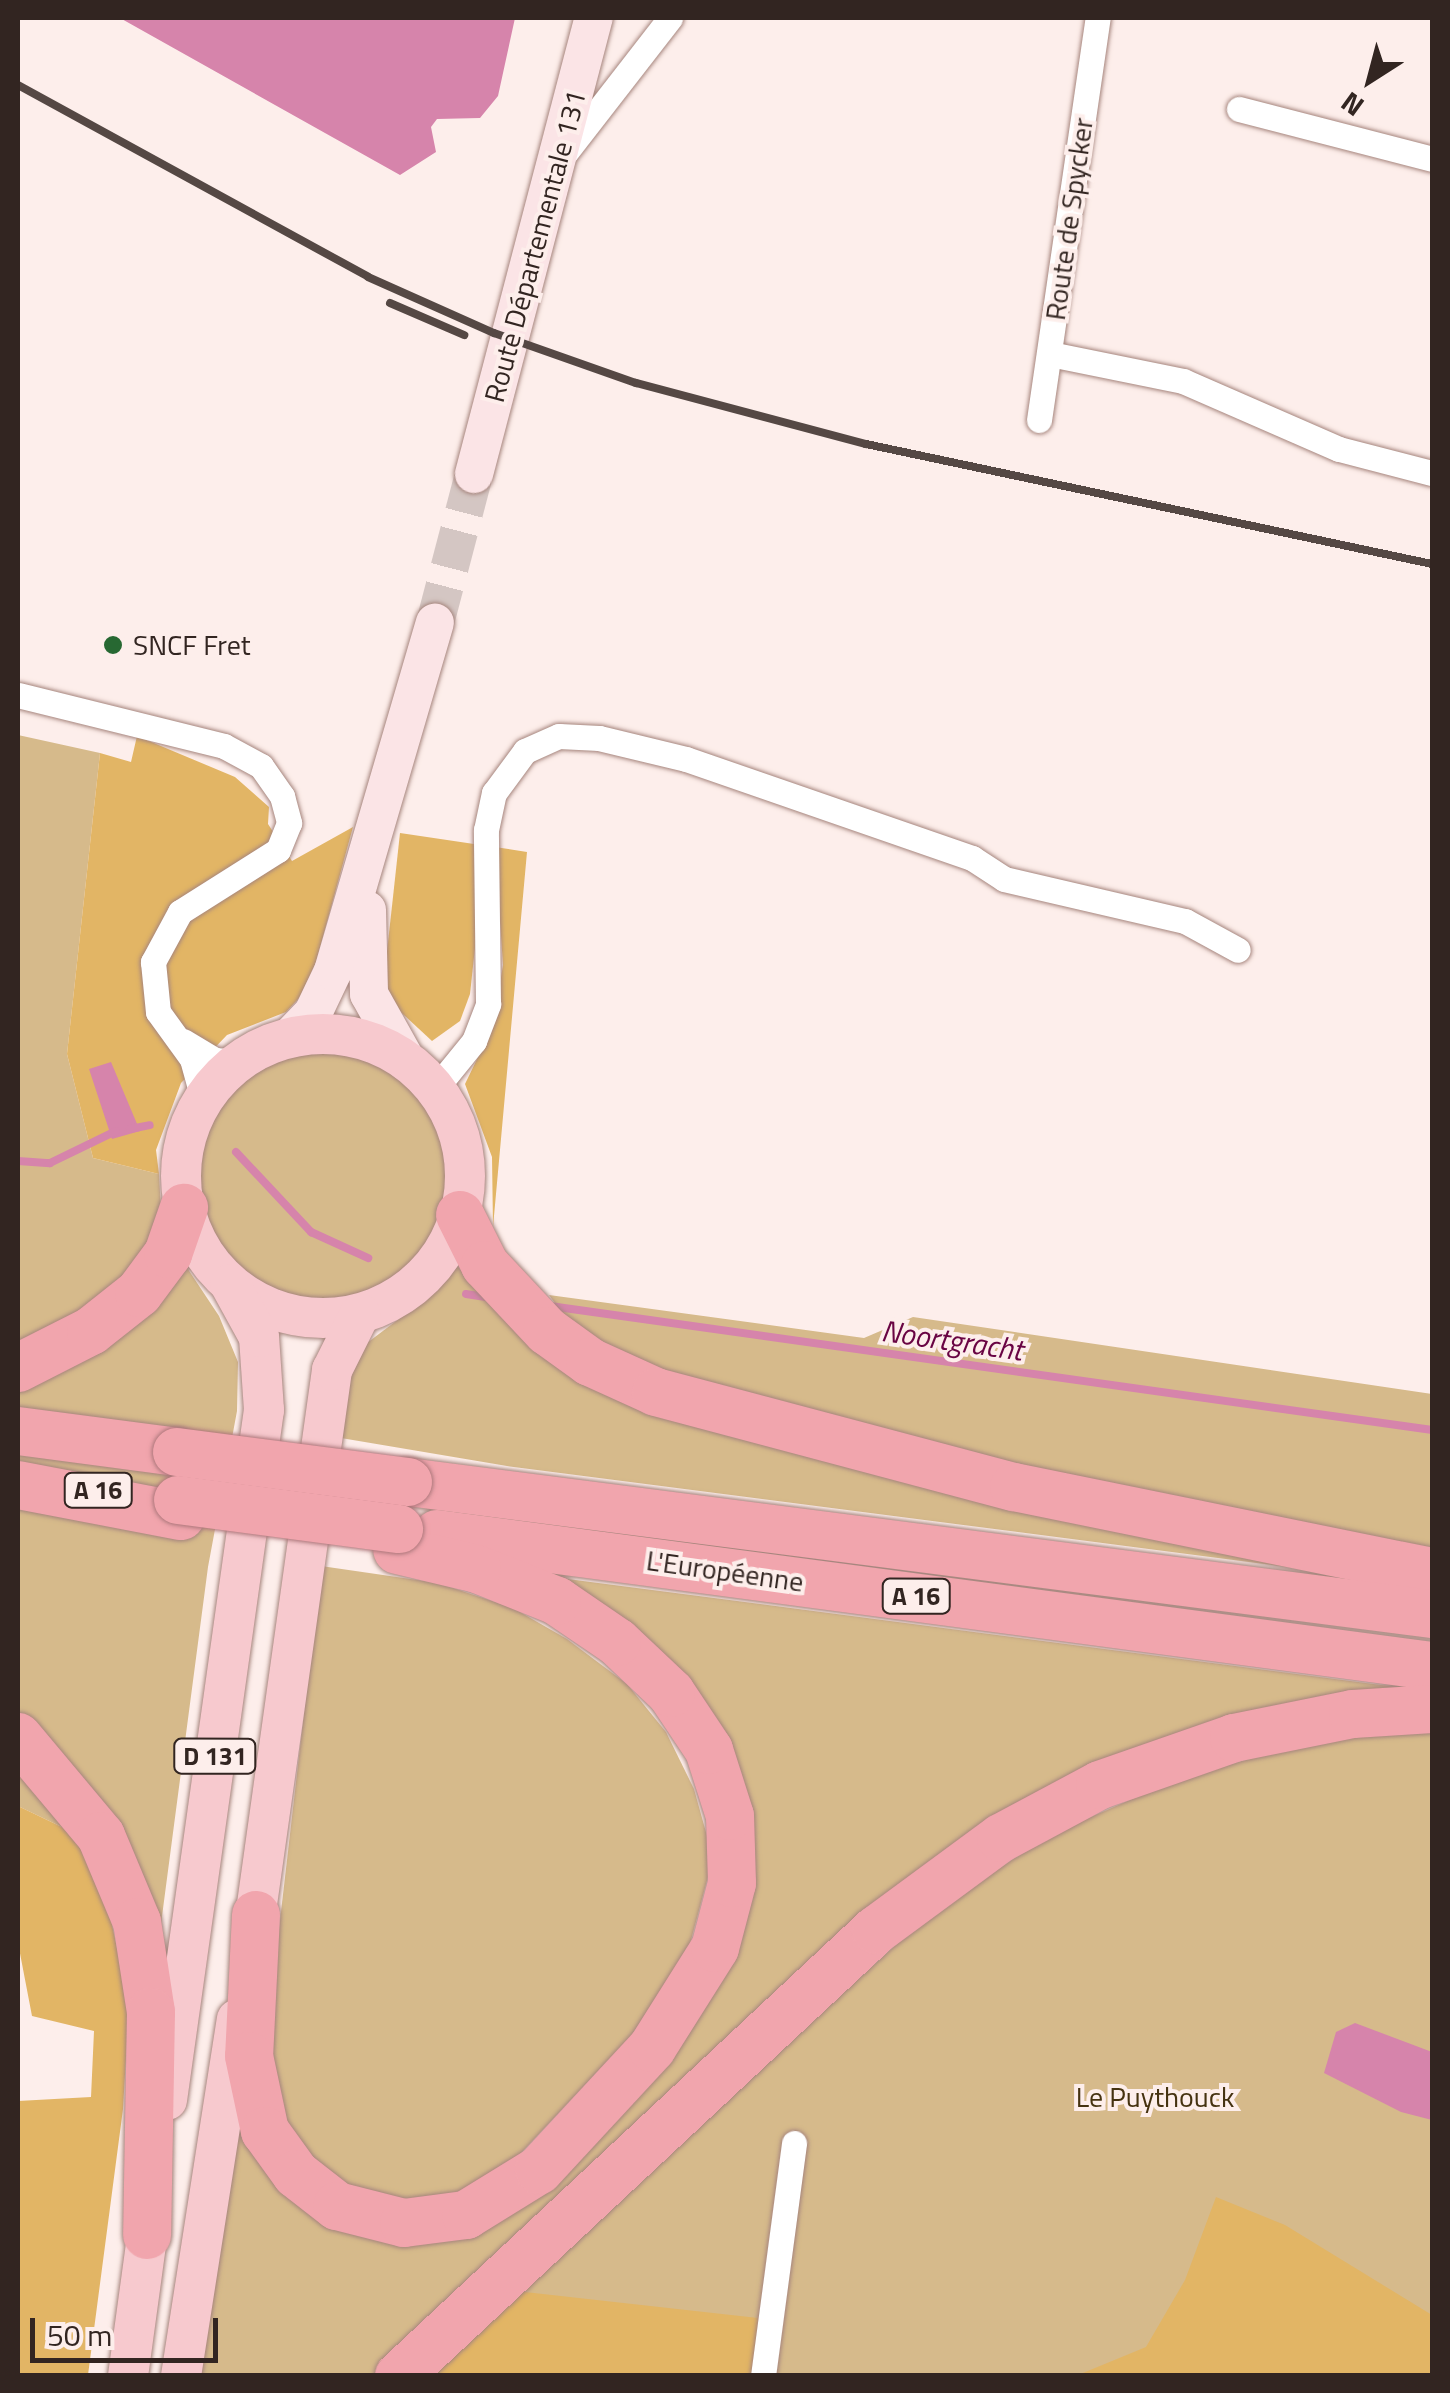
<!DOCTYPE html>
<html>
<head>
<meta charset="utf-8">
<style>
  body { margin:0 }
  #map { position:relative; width:1450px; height:2393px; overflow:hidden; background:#fdeeeb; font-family:"Titillium Web",sans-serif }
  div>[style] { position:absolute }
  .green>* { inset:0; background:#d6ba8b }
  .round { border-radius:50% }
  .forest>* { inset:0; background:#e2b565 }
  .water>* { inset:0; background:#d684ab }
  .stream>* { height:8px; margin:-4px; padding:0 4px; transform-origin:4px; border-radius:4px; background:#d684ab }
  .secondary-tunnel>* { height:38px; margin-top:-19px; transform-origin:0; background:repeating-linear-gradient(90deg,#d4c6c3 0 38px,transparent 0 57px) }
  .roads { filter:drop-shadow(0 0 2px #a6857d) drop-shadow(0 0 2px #a6857d) }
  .minor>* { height:25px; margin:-12.5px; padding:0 12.5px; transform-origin:12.5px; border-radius:12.5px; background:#fff }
  .secondary>* { height:38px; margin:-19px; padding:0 19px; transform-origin:19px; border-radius:19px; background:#fbe4e6 }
  .primary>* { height:40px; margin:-20px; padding:0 20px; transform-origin:20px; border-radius:20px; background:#f7c9ce }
  .primary>.ring { margin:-20px; padding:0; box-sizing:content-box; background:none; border:40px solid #f7c9ce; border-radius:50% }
  .motorway>* { height:48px; margin:-24px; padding:0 24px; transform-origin:24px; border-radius:24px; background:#f1a5ad }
  .rail>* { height:8px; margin:-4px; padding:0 4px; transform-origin:4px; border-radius:4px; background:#554844 }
  .bridges { filter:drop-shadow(0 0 2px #ae787c) drop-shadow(0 0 2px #ae787c) }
  .motorway-bridge>* { height:48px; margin:-24px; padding:0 24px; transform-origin:24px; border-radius:24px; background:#f1a5ad }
  .dots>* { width:28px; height:28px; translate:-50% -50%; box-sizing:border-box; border:5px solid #fdeeeb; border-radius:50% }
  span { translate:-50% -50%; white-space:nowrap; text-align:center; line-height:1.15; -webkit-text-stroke:8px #fdeeeb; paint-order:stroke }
  .shield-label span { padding:2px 8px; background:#fdeeeb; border:2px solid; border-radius:8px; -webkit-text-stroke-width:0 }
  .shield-label { font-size:25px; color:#322521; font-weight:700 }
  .street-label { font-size:28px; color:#322521 }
  .poi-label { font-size:28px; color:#322521 }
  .left { translate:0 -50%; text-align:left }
  .park-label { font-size:28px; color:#453210 }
  .water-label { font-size:30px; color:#690443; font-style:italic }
  .frame { position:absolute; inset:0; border:20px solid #322521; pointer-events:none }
  .north { position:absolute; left:1320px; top:30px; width:100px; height:100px; -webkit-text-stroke:8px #fdeeeb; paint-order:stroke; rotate:216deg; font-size:28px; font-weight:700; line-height:40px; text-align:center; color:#322521 }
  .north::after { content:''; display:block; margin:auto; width:35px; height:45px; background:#322521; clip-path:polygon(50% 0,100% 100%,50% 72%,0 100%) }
  .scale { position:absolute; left:30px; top:2318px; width:188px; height:45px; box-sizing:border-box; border:5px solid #322521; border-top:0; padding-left:12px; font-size:30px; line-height:35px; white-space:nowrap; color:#322521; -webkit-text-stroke:8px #fdeeeb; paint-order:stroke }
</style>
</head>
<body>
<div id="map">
  <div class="green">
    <i style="clip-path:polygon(18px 735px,100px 753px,67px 1054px,93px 1158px,159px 1174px,162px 1230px,219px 1316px,238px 1362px,237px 1411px,208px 1567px,159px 1939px,68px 1830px,18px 1806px)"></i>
    <i class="round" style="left:198px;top:1051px;width:250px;height:250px"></i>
    <i style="clip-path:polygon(456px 1265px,522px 1331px,1381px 1579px,507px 1466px,341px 1438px,349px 1370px,367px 1343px,428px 1297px)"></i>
    <i style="clip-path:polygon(549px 1295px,864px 1338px,913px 1317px,1432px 1394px,1432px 1552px,1283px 1525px,707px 1394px,573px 1328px)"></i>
    <i style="clip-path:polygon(321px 1566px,438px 1583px,513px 1608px,567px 1639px,627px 1684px,666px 1732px,694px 1789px,707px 1836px,709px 1873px,687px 1955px,631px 2036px,520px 2154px,468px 2192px,433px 2204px,376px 2200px,327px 2176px,292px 2136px,271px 2091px,267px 2033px)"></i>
    <i style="clip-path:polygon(529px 1574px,1404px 1688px,1080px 1781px,383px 2375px,201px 2376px,238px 2114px,266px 2165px,432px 2235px,700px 2010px,743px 1797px)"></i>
    <i style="clip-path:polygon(1432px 1725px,1432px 2375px,753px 2375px,516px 2291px,932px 1912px,1052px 1834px,1178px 1779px,1300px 1745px)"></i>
  </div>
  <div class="forest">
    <i style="clip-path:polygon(137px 736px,235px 777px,269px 807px,268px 824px,292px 861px,353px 827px,316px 962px,300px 997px,286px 1012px,227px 1035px,181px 1083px,156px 1150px,159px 1174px,93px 1158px,67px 1054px,100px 753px,131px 762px)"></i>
    <i style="clip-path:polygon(400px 833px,474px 844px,477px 929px,470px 994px,460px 1021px,432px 1041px,391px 1003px,384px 979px)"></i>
    <i style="clip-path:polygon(495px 847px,527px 852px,493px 1227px,492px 1157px,465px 1084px,493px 1026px,503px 965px)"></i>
    <i style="clip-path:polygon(18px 1806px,68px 1830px,100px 1868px,129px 2005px,123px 2109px,88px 2375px,18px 2376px,18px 2101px,91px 2097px,94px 2031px,32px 2016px,18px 1943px)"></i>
    <i style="clip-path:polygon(1216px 2197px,1285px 2225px,1432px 2315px,1432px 2375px,1078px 2375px,1146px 2347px,1185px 2280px)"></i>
    <i style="clip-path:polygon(516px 2291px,758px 2318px,753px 2375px,419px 2376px)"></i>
  </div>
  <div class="water">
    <i style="clip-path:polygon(120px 18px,515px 18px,498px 96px,480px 118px,437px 119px,431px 127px,436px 152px,400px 175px)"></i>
    <i style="clip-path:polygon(111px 1062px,140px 1131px,112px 1139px,89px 1069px)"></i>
    <i style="clip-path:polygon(1355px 2023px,1432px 2052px,1432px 2120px,1401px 2112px,1324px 2073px,1336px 2032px)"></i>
  </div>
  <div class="stream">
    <i style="left:130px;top:1129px;width:20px;rotate:-11deg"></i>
    <i style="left:236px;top:1152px;width:110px;rotate:46.8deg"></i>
    <i style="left:311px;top:1232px;width:63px;rotate:24.5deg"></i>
    <i style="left:18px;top:1161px;width:32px;rotate:4deg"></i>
    <i style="left:50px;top:1163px;width:73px;rotate:-25.9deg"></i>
    <i style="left:466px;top:1294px;width:25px;rotate:9deg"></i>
    <i style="left:550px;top:1306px;width:891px;rotate:8deg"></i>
  </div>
  <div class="secondary-tunnel">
    <i style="left:435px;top:623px;width:154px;rotate:-75.3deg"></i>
  </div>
  <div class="roads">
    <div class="minor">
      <i style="left:1239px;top:109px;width:199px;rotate:14.5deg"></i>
      <i style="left:566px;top:152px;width:170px;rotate:-52.2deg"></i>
      <i style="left:1050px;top:354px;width:136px;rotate:11.5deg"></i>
      <i style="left:1183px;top:381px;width:170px;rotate:23.6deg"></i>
      <i style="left:1339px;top:449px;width:96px;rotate:14.5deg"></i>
      <i style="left:1039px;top:420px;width:406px;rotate:-81.7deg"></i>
      <i style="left:18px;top:695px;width:212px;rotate:13.9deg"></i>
      <i style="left:224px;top:746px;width:42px;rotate:28.4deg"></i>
      <i style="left:261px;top:766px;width:37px;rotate:55deg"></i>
      <i style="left:282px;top:796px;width:28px;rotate:75deg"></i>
      <i style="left:289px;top:823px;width:29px;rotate:112deg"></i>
      <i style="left:278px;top:850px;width:116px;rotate:147.7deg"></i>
      <i style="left:180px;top:912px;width:57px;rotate:118.4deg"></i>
      <i style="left:153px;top:962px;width:50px;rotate:84.3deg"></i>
      <i style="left:158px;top:1012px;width:58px;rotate:54.1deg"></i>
      <i style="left:192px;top:1059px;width:41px;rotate:74.6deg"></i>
      <i style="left:183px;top:1041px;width:37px;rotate:31deg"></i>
      <i style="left:215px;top:1060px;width:22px;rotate:5deg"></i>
      <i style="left:435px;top:1089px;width:62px;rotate:-50.9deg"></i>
      <i style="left:474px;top:1041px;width:40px;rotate:-69deg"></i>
      <i style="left:488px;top:1004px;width:174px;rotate:-90.7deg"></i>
      <i style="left:486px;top:830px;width:38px;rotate:-78deg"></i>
      <i style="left:494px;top:793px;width:52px;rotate:-53.6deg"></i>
      <i style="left:525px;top:751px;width:37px;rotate:-24deg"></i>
      <i style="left:559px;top:736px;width:40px;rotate:2.9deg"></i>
      <i style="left:599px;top:738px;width:89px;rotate:13.6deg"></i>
      <i style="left:686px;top:759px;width:303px;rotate:19.1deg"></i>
      <i style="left:972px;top:858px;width:38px;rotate:33deg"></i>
      <i style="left:1004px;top:879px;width:186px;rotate:13.1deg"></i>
      <i style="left:1185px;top:921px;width:60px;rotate:28.7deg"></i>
      <i style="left:763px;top:2376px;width:235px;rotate:-82.4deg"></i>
    </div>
    <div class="secondary">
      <i style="left:474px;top:474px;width:472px;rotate:-75.3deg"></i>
      <i style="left:367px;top:910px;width:84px;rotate:88.6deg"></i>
      <i style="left:369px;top:994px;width:78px;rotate:60.8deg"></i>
      <i style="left:289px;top:1038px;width:35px;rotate:-46deg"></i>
      <i style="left:313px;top:1013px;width:47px;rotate:-64.5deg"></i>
      <i style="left:333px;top:971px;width:363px;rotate:-73.7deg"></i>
    </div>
    <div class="primary">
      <i class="ring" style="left:181px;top:1034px;width:244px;height:244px"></i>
      <i style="left:251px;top:1947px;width:583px;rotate:-82.01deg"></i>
      <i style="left:332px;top:1370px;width:63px;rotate:-63.4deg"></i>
      <i style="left:167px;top:2100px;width:697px;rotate:-82deg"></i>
      <i style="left:264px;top:1410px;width:73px;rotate:-93.9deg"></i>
      <i style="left:259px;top:1337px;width:60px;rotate:-118.7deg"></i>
      <i style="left:128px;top:2376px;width:171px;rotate:-82.2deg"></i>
      <i style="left:181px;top:2376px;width:361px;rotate:-81.1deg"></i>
    </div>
    <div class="motorway">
      <i style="left:460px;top:1215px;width:56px;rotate:63.4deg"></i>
      <i style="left:485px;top:1265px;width:91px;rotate:46.8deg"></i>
      <i style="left:547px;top:1331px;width:53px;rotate:35.8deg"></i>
      <i style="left:590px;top:1362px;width:72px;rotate:24.4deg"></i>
      <i style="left:656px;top:1392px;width:370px;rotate:14.9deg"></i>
      <i style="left:1014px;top:1487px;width:427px;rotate:11.5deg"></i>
      <i style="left:18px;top:1368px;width:82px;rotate:-26.9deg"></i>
      <i style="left:91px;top:1331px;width:61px;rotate:-38.4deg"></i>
      <i style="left:139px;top:1293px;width:49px;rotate:-53.4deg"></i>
      <i style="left:168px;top:1254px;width:49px;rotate:-70.8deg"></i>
      <i style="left:18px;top:1431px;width:160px;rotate:7.5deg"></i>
      <i style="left:408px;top:1482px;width:1032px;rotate:7.35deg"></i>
      <i style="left:18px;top:1485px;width:166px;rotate:10.8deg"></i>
      <i style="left:437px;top:1534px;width:1004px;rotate:7.56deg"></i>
      <i style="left:18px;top:1737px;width:129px;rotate:50deg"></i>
      <i style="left:101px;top:1836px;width:93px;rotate:67.3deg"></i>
      <i style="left:137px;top:1922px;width:91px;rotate:81.2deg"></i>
      <i style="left:151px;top:2012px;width:223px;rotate:91deg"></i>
      <i style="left:256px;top:1915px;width:141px;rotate:92.8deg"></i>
      <i style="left:249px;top:2056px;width:77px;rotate:78deg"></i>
      <i style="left:265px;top:2131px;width:53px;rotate:54.2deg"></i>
      <i style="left:296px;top:2174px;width:52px;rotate:38deg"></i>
      <i style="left:337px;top:2206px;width:69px;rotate:14.2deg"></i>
      <i style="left:404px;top:2223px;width:63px;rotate:-7.4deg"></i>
      <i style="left:466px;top:2215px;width:86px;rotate:-31.7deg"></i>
      <i style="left:539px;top:2170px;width:166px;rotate:-47.2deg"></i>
      <i style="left:652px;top:2048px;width:118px;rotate:-57.8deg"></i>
      <i style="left:715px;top:1948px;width:67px;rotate:-75.3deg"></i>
      <i style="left:732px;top:1883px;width:67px;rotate:-91.7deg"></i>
      <i style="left:730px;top:1816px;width:69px;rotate:-107.7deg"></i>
      <i style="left:709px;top:1750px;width:69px;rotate:-123.7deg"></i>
      <i style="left:671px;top:1693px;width:74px;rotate:-136.6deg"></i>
      <i style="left:617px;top:1642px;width:73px;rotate:-145.7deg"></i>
      <i style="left:557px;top:1601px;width:86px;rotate:-158.2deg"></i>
      <i style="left:477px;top:1569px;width:82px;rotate:-166.6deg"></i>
      <i style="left:399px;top:2376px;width:653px;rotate:-43.08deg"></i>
      <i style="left:876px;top:1930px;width:155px;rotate:-36.4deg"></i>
      <i style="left:1001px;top:1838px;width:112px;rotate:-28.2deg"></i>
      <i style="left:1100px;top:1785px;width:142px;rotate:-19.3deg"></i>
      <i style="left:1234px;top:1738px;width:121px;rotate:-11.4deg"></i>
      <i style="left:1353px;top:1714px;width:79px;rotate:-3.6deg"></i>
    </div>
  </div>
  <div class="rail">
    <i style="left:18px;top:85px;width:399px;rotate:28.7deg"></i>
    <i style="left:368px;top:277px;width:138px;rotate:24deg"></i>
    <i style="left:494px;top:333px;width:151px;rotate:19.4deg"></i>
    <i style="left:636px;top:383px;width:238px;rotate:14.9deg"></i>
    <i style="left:866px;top:444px;width:579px;rotate:11.97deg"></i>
    <i style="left:390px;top:303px;width:81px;rotate:23.4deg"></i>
  </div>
  <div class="bridges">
    <div class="motorway-bridge">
      <i style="left:177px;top:1452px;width:233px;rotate:7.4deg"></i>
      <i style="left:178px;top:1500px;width:223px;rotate:7.5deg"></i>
    </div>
  </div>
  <div class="dots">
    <i style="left:113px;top:645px;background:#276832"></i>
  </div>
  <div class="shield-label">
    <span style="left:98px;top:1490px">A 16</span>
    <span style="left:916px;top:1596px">A 16</span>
    <span style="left:215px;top:1756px">D 131</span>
  </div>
  <div class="street-label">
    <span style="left:1069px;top:219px;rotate:-82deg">Route de Spycker</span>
    <span style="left:535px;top:246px;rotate:-75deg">Route Départementale 131</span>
    <span style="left:725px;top:1571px;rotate:8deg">L'Européenne</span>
  </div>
  <div class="poi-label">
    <span class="left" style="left:133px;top:645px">SNCF Fret</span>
  </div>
  <div class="park-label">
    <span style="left:1155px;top:2097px">Le Puythouck</span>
  </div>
  <div class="water-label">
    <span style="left:952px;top:1340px;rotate:8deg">Noortgracht</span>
  </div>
  <div class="frame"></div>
  <div class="north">N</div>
  <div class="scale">50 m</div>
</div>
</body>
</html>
